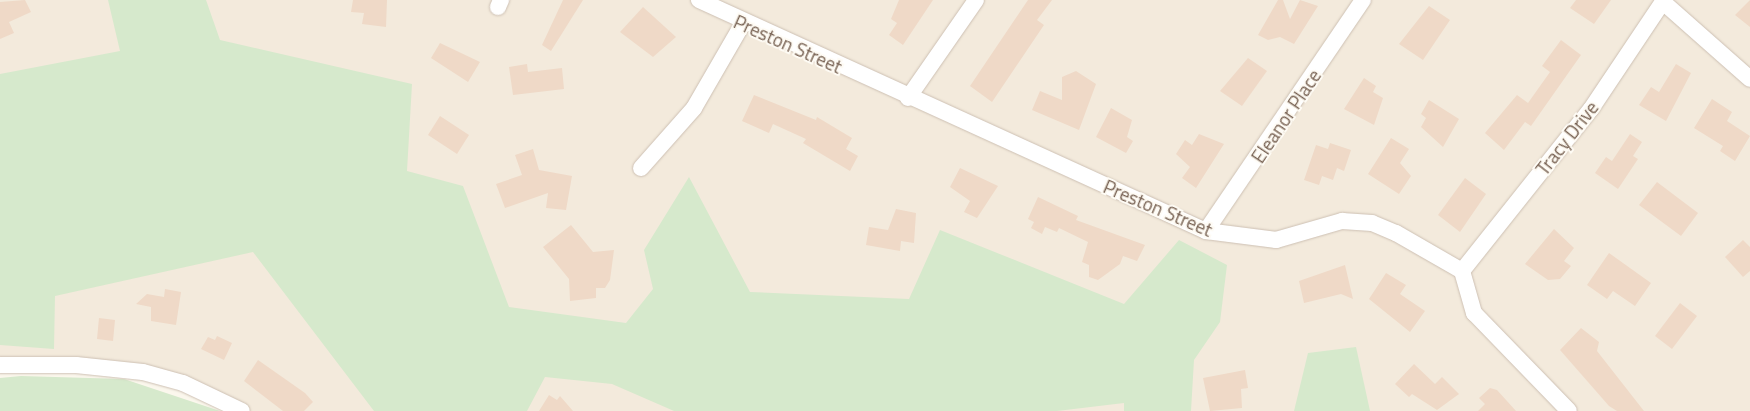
<!DOCTYPE html>
<html>
<head>
<meta charset="utf-8">
<style>
  body { margin:0 }
  #map { position:relative; width:1750px; height:411px; overflow:hidden; background:#fbf7ed; font-family:"Titillium Web",sans-serif }
  div>[style] { position:absolute }
  .residential>* { inset:0; background:#f3eadc }
  .green>* { inset:0; background:#d6e9cc }
  .building>* { inset:0; background:#efd9c7 }
  .roads { filter:drop-shadow(0 0 1px #cdc0b3) drop-shadow(0 0 1px #cdc0b3) }
  .minor>* { height:16px; margin:-8px; padding:0 8px; transform-origin:8px; border-radius:8px; background:#fff }
  span { translate:-50% -50%; white-space:nowrap; text-align:center; line-height:1.15; -webkit-text-stroke:4px #fefbf4; paint-order:stroke }
  .street-label { font-size:19px; color:#766051 }
</style>
</head>
<body>
<div id="map">
  <div class="residential">
    <i style="clip-path:polygon(0 0,1750px 0,1750px 411px,242px 411px,183px 383px,0 365px)"></i>
  </div>
  <div class="green">
    <i style="clip-path:polygon(108px 0,206px 0,220px 40px,412px 84px,407px 171px,463px 186px,509px 307px,626px 323px,653px 289px,644px 250px,689px 177px,750px 292px,909px 299px,940px 230px,1124px 304px,1179px 240px,1227px 265px,1220px 322px,1194px 360px,1191px 411px,1124px 411px,1124px 403px,1057px 411px,674px 411px,612px 384px,545px 377px,527px 411px,374px 411px,253px 252px,55px 296px,54px 349px,0 345px,0 74px,120px 51px)"></i>
    <i style="clip-path:polygon(1356px 347px,1370px 411px,1294px 411px,1308px 353px)"></i>
    <i style="clip-path:polygon(21px 376px,124px 379px,220px 411px,0 411px,0 378px)"></i>
  </div>
  <div class="building">
    <i style="clip-path:polygon(25px 0,31px 12px,9px 22px,14px 33px,0 39px,0 2px)"></i>
    <i style="clip-path:polygon(353px 0,387px 0,386px 27px,362px 24px,364px 13px,351px 12px)"></i>
    <i style="clip-path:polygon(563px 0,583px 0,551px 51px,542px 45px)"></i>
    <i style="clip-path:polygon(899px 0,933px 0,903px 45px,889px 35px,897px 23px,891px 19px)"></i>
    <i style="clip-path:polygon(1028px 0,1052px 0,1037px 20px,1044px 25px,992px 102px,970px 86px)"></i>
    <i style="clip-path:polygon(1278px 0,1283px 0,1290px 19px,1300px 0,1318px 6px,1294px 44px,1280px 37px,1268px 40px,1258px 35px)"></i>
    <i style="clip-path:polygon(1576px 0,1611px 0,1594px 24px,1570px 8px)"></i>
    <i style="clip-path:polygon(1750px 0,1750px 27px,1735px 15px)"></i>
    <i style="clip-path:polygon(1429px 6px,1450px 20px,1423px 60px,1399px 44px)"></i>
    <i style="clip-path:polygon(643px 7px,676px 37px,653px 57px,620px 32px)"></i>
    <i style="clip-path:polygon(1561px 40px,1581px 55px,1531px 126px,1525px 122px,1504px 150px,1485px 133px,1517px 95px,1528px 103px,1550px 72px,1542px 66px)"></i>
    <i style="clip-path:polygon(440px 43px,480px 62px,468px 82px,431px 58px)"></i>
    <i style="clip-path:polygon(1248px 58px,1267px 71px,1242px 106px,1220px 91px)"></i>
    <i style="clip-path:polygon(527px 64px,528px 72px,562px 68px,564px 89px,513px 95px,509px 67px)"></i>
    <i style="clip-path:polygon(1676px 64px,1691px 73px,1666px 121px,1639px 105px,1651px 87px,1659px 92px)"></i>
    <i style="clip-path:polygon(1076px 71px,1096px 84px,1079px 130px,1032px 110px,1040px 91px,1062px 100px,1062px 77px)"></i>
    <i style="clip-path:polygon(1364px 78px,1376px 86px,1373px 92px,1383px 98px,1374px 125px,1344px 109px)"></i>
    <i style="clip-path:polygon(754px 95px,816px 120px,817px 117px,852px 138px,846px 149px,858px 156px,850px 171px,803px 143px,806px 139px,773px 124px,769px 133px,742px 121px)"></i>
    <i style="clip-path:polygon(1712px 99px,1732px 112px,1727px 121px,1750px 136px,1735px 161px,1720px 151px,1723px 146px,1694px 128px)"></i>
    <i style="clip-path:polygon(1429px 100px,1459px 119px,1443px 147px,1421px 127px,1426px 118px,1421px 114px)"></i>
    <i style="clip-path:polygon(1111px 108px,1132px 120px,1127px 137px,1133px 141px,1126px 153px,1096px 137px)"></i>
    <i style="clip-path:polygon(440px 116px,469px 135px,457px 154px,428px 135px)"></i>
    <i style="clip-path:polygon(1199px 134px,1224px 144px,1196px 188px,1182px 178px,1190px 167px,1176px 154px,1185px 140px,1192px 145px)"></i>
    <i style="clip-path:polygon(1630px 134px,1642px 142px,1633px 156px,1638px 159px,1618px 189px,1595px 173px,1606px 157px,1612px 161px)"></i>
    <i style="clip-path:polygon(1391px 138px,1409px 149px,1400px 163px,1411px 176px,1399px 194px,1368px 174px)"></i>
    <i style="clip-path:polygon(1330px 143px,1351px 150px,1344px 171px,1337px 168px,1333px 180px,1322px 176px,1319px 185px,1304px 180px,1316px 145px,1328px 149px)"></i>
    <i style="clip-path:polygon(533px 149px,539px 170px,572px 176px,566px 210px,546px 208px,548px 193px,505px 208px,496px 184px,522px 175px,515px 155px)"></i>
    <i style="clip-path:polygon(960px 168px,998px 186px,977px 218px,964px 212px,970px 201px,950px 187px)"></i>
    <i style="clip-path:polygon(1465px 178px,1486px 194px,1460px 232px,1438px 215px)"></i>
    <i style="clip-path:polygon(1657px 182px,1698px 213px,1681px 236px,1639px 205px)"></i>
    <i style="clip-path:polygon(1038px 197px,1078px 216px,1076px 220px,1145px 245px,1137px 261px,1123px 256px,1120px 264px,1098px 280px,1089px 277px,1089px 265px,1082px 262px,1088px 242px,1059px 228px,1057px 232px,1045px 227px,1042px 234px,1031px 228px,1034px 222px,1028px 219px)"></i>
    <i style="clip-path:polygon(896px 209px,916px 213px,914px 243px,901px 241px,900px 251px,866px 245px,869px 227px,888px 230px)"></i>
    <i style="clip-path:polygon(571px 225px,593px 252px,614px 250px,610px 280px,605px 288px,596px 288px,596px 298px,570px 301px,569px 279px,543px 247px)"></i>
    <i style="clip-path:polygon(1554px 229px,1574px 248px,1564px 261px,1571px 266px,1560px 279px,1548px 280px,1525px 264px)"></i>
    <i style="clip-path:polygon(1743px 240px,1750px 247px,1750px 271px,1743px 277px,1725px 257px)"></i>
    <i style="clip-path:polygon(1609px 253px,1651px 283px,1635px 306px,1613px 291px,1607px 299px,1587px 285px)"></i>
    <i style="clip-path:polygon(1345px 265px,1353px 299px,1341px 294px,1304px 303px,1299px 281px)"></i>
    <i style="clip-path:polygon(1386px 273px,1406px 285px,1400px 294px,1425px 311px,1410px 332px,1369px 299px)"></i>
    <i style="clip-path:polygon(165px 289px,181px 292px,176px 325px,151px 321px,151px 307px,136px 304px,147px 294px,164px 297px)"></i>
    <i style="clip-path:polygon(1680px 303px,1697px 316px,1672px 349px,1655px 336px)"></i>
    <i style="clip-path:polygon(99px 318px,115px 320px,113px 341px,97px 339px)"></i>
    <i style="clip-path:polygon(1581px 328px,1599px 342px,1597px 351px,1644px 411px,1617px 411px,1609px 406px,1560px 350px)"></i>
    <i style="clip-path:polygon(217px 336px,232px 343px,224px 360px,201px 349px,208px 337px,215px 340px)"></i>
    <i style="clip-path:polygon(258px 360px,305px 393px,313px 402px,304px 411px,283px 411px,244px 381px)"></i>
    <i style="clip-path:polygon(1414px 364px,1435px 384px,1442px 377px,1459px 394px,1437px 410px,1412px 394px,1409px 397px,1395px 384px)"></i>
    <i style="clip-path:polygon(1245px 370px,1248px 388px,1241px 389px,1242px 408px,1210px 411px,1203px 378px)"></i>
    <i style="clip-path:polygon(1490px 388px,1497px 390px,1516px 411px,1478px 411px,1485px 404px,1479px 398px)"></i>
    <i style="clip-path:polygon(549px 395px,557px 400px,560px 396px,573px 411px,539px 411px)"></i>
  </div>
  <div class="roads">
    <div class="minor">
      <i style="left:699px;top:0;width:557px;rotate:24.5deg"></i>
      <i style="left:1206px;top:231px;width:71px;rotate:7.3deg"></i>
      <i style="left:1276px;top:240px;width:69px;rotate:-16.1deg"></i>
      <i style="left:1342px;top:221px;width:30px;rotate:4deg"></i>
      <i style="left:1372px;top:223px;width:26px;rotate:23deg"></i>
      <i style="left:1396px;top:233px;width:76px;rotate:29.9deg"></i>
      <i style="left:1462px;top:271px;width:44px;rotate:74.1deg"></i>
      <i style="left:1474px;top:313px;width:136px;rotate:45.9deg"></i>
      <i style="left:1663px;top:2px;width:116px;rotate:41.5deg"></i>
      <i style="left:498px;top:7px;width:8px;rotate:-67deg"></i>
      <i style="left:908px;top:98px;width:119px;rotate:-55.2deg"></i>
      <i style="left:641px;top:168px;width:80px;rotate:-48.5deg"></i>
      <i style="left:694px;top:108px;width:98px;rotate:-60deg"></i>
      <i style="left:1206px;top:231px;width:279px;rotate:-55.8deg"></i>
      <i style="left:1462px;top:271px;width:207px;rotate:-51.5deg"></i>
      <i style="left:1591px;top:109px;width:131px;rotate:-56.2deg"></i>
      <i style="left:0;top:365px;width:76px"></i>
      <i style="left:76px;top:365px;width:67px;rotate:6deg"></i>
      <i style="left:143px;top:372px;width:41px;rotate:15.4deg"></i>
      <i style="left:183px;top:383px;width:65px;rotate:25.4deg"></i>
    </div>
  </div>
  <div class="street-label">
    <span style="left:788px;top:44px;rotate:24deg">Preston Street</span>
    <span style="left:1286px;top:116px;rotate:-56deg">Eleanor Place</span>
    <span style="left:1567px;top:138px;rotate:-52deg">Tracy Drive</span>
    <span style="left:1158px;top:208px;rotate:23deg">Preston Street</span>
  </div>
</div>
</body>
</html>
